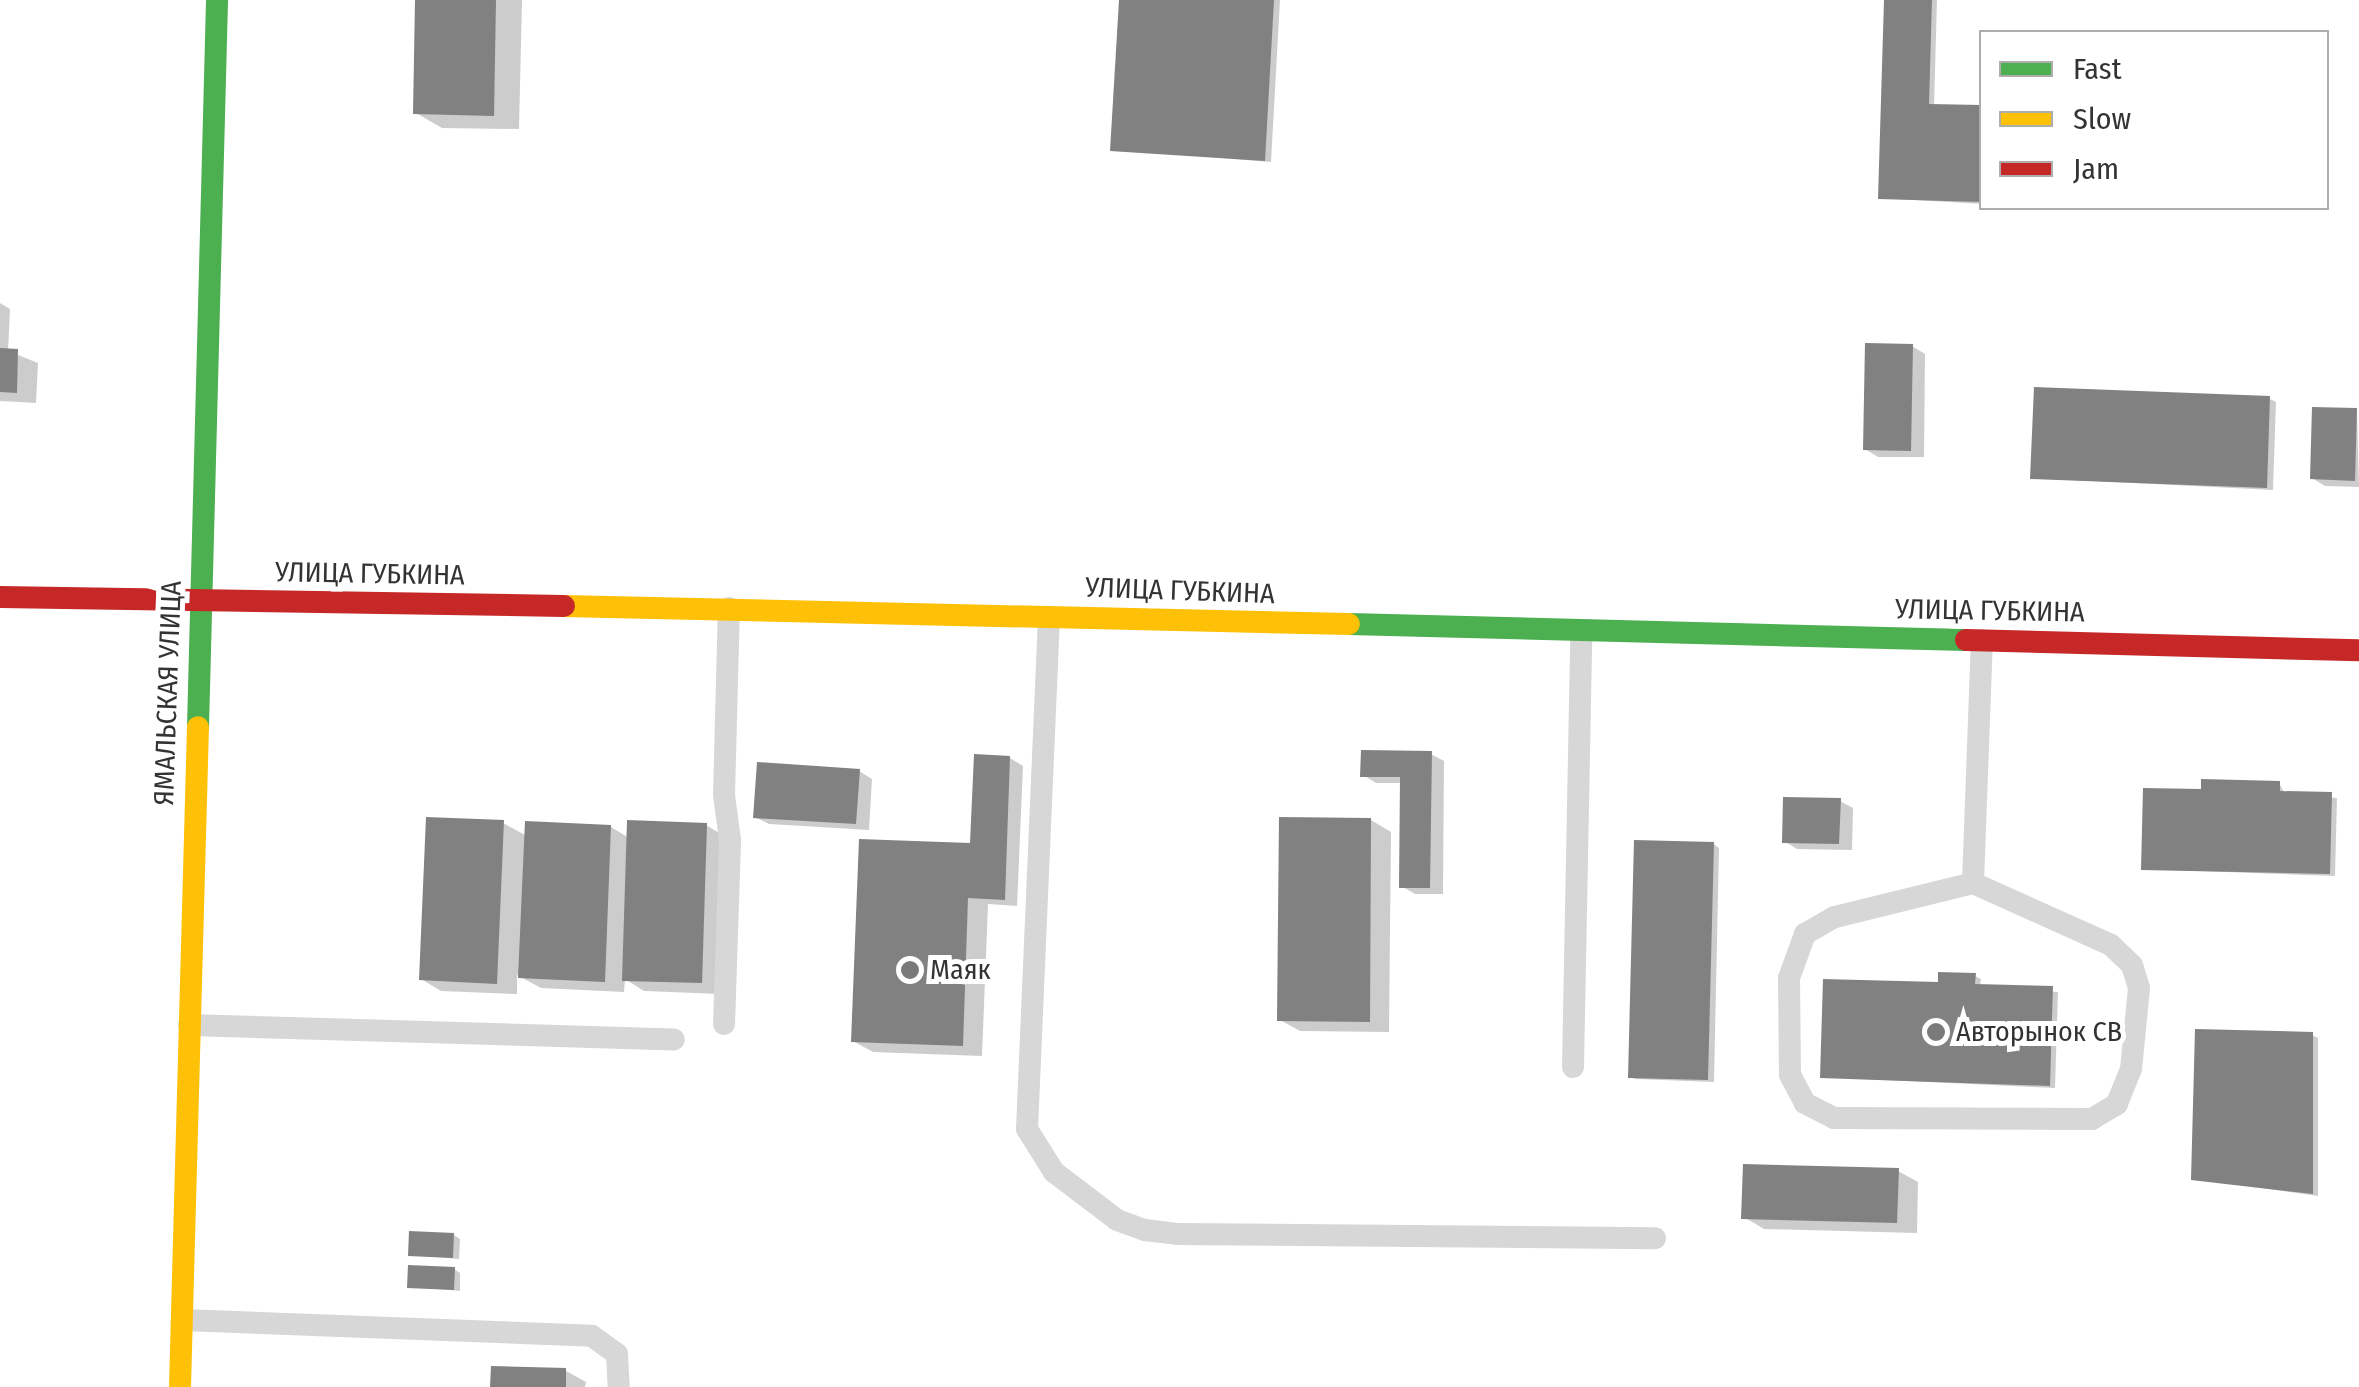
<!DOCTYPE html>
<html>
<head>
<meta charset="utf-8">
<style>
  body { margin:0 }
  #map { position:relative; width:2359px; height:1387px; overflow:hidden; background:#fff; font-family:"Fira Sans Condensed",sans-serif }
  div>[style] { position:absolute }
  .shadow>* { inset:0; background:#0003 }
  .building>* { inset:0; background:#818181 }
  .lane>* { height:22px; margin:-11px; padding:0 11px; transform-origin:11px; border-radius:11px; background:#d7d7d7 }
  .fast>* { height:22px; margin:-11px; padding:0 11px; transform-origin:11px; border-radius:11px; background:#4caf50 }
  .slow>* { height:22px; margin:-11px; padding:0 11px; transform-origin:11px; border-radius:11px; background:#ffc107 }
  .jam>* { height:22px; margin:-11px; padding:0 11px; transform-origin:11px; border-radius:11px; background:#c62828 }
  .dots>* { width:28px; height:28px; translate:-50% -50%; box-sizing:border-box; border:5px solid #fff; border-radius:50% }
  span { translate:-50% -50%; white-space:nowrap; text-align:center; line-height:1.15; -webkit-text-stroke:10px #fff; paint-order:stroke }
  .street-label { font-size:28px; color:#333 }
  .poi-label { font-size:28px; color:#333 }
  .left { translate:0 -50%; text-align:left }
  .legend { position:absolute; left:1979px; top:30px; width:350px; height:180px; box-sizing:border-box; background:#fff; border:2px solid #adadad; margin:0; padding:12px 18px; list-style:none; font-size:30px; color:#333 }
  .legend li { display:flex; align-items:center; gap:20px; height:50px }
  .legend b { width:50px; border:2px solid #adadad }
</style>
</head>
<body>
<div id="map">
  <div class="shadow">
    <i style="clip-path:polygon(418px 0,522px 0,519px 129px,442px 128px,416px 113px)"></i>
    <i style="clip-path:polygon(1121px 0,1280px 0,1271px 162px,1113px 149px)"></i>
    <i style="clip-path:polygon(1887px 0,1937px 0,1934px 107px,1982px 108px,1982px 204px,1881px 198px)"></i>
    <i style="clip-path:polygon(0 303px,10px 309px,8px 351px,38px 363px,36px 403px,0 401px)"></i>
    <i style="clip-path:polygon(1912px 346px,1925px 354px,1924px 457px,1878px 457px,1865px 449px)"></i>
    <i style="clip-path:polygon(2270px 399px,2276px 402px,2273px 490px,2033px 478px)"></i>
    <i style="clip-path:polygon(2357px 411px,2359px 487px,2325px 486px,2312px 478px)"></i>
    <i style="clip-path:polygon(1431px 754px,1444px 761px,1443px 894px,1415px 894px,1401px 886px,1403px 783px,1376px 783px,1363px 775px)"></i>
    <i style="clip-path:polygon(1010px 758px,1023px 766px,1017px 906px,988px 904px,982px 1056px,873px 1052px,853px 1041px,970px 846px)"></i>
    <i style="clip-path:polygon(859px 771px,872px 779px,869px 830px,769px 824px,755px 817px)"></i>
    <i style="clip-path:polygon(2279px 783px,2285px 794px,2337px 798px,2335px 876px,2144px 869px,2203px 792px)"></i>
    <i style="clip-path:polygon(1840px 801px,1853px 808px,1852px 850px,1797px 849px,1784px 841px)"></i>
    <i style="clip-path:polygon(1371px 820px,1391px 832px,1389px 1032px,1300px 1031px,1280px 1020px)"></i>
    <i style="clip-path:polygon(503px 823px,527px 836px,611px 827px,629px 838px,706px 825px,726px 837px,721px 994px,644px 991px,625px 979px,624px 992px,541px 988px,517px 975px,517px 994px,441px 991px,421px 979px)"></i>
    <i style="clip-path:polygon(1714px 844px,1719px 848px,1714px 1082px,1636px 1079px,1631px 1076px)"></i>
    <i style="clip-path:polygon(1975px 976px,1981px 979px,1980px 987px,2058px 992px,2055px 1088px,1822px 1077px,1940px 985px)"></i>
    <i style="clip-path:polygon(2312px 1035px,2318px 1038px,2318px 1196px,2193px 1178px)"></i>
    <i style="clip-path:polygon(1898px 1171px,1918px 1182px,1917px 1233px,1764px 1229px,1744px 1217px)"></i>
    <i style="clip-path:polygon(454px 1235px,460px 1239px,459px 1259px,410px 1255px)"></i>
    <i style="clip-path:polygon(454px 1269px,460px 1273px,460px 1291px,410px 1286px)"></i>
    <i style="clip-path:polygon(566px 1371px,586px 1382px,585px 1387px,493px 1387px)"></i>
  </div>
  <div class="building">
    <i style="clip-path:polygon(415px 0,496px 0,494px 116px,413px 114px)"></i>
    <i style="clip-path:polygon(1119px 0,1274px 0,1265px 161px,1110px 151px)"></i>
    <i style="clip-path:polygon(1884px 0,1932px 0,1929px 104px,1982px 105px,1982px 202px,1878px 199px)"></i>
    <i style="clip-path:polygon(1865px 343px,1913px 344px,1911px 451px,1863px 450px)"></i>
    <i style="clip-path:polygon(0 348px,18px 349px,17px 393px,0 392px)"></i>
    <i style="clip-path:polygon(2034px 387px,2270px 396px,2267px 488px,2030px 479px)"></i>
    <i style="clip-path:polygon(2312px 407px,2357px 408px,2355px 481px,2310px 479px)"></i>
    <i style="clip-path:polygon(1361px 750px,1432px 751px,1430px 888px,1399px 888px,1400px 777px,1360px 777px)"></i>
    <i style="clip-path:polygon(974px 754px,1010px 756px,1005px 900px,968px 898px,963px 1046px,851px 1042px,859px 839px,970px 843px)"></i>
    <i style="clip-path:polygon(757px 762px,860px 769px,856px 824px,753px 818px)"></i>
    <i style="clip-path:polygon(2201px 779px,2280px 781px,2280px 791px,2332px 792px,2330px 874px,2141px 870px,2143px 788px,2201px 789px)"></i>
    <i style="clip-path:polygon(1783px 797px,1841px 798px,1839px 844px,1782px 843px)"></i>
    <i style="clip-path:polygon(426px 817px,504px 820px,497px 984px,419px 980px)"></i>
    <i style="clip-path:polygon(1279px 817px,1371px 818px,1370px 1022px,1277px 1021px)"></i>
    <i style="clip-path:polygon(627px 820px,707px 823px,702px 983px,622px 981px)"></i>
    <i style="clip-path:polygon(525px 821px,611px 825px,605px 982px,518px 978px)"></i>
    <i style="clip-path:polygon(1634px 840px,1714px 842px,1708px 1080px,1628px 1078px)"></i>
    <i style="clip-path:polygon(1938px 972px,1976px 973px,1975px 984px,2053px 986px,2050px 1086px,1820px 1078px,1823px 979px,1938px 982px)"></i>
    <i style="clip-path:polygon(2195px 1029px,2313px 1032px,2313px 1194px,2191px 1180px)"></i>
    <i style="clip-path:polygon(1743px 1164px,1899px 1168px,1897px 1223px,1741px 1219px)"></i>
    <i style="clip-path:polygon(409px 1231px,454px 1233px,453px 1258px,408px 1256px)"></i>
    <i style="clip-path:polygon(408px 1265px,455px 1267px,454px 1290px,407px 1288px)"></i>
    <i style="clip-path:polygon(491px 1366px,566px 1368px,566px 1387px,490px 1387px)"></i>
  </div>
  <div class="lane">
    <i style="left:1049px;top:617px;width:512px;rotate:92.46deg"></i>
    <i style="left:1027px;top:1129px;width:51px;rotate:57.9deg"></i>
    <i style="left:1054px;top:1172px;width:79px;rotate:37.3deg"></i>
    <i style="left:1117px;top:1220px;width:30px;rotate:20deg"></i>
    <i style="left:1145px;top:1230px;width:32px;rotate:7deg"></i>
    <i style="left:1177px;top:1234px;width:478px;rotate:0.5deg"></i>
    <i style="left:1973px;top:883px;width:151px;rotate:24.2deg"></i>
    <i style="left:2111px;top:945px;width:29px;rotate:44deg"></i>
    <i style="left:2132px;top:965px;width:24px;rotate:73deg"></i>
    <i style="left:2139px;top:988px;width:81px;rotate:95.6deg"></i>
    <i style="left:2131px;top:1069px;width:38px;rotate:112deg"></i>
    <i style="left:2117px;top:1104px;width:29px;rotate:149deg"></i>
    <i style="left:2092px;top:1119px;width:258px;rotate:-179.8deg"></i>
    <i style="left:1834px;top:1118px;width:33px;rotate:-153deg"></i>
    <i style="left:1805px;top:1103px;width:32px;rotate:-118deg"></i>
    <i style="left:1790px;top:1075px;width:97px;rotate:-90.6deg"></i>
    <i style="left:1789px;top:978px;width:47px;rotate:-70deg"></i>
    <i style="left:1805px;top:934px;width:34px;rotate:-30deg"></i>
    <i style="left:1835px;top:917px;width:142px;rotate:-13.8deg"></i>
    <i style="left:1973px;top:883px;width:243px;rotate:-87.9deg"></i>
    <i style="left:724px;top:1024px;width:184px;rotate:-88.1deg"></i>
    <i style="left:730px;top:840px;width:45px;rotate:-97.6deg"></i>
    <i style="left:724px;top:795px;width:187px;rotate:-88.5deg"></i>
    <i style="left:189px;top:1025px;width:485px;rotate:1.7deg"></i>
    <i style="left:1573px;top:1067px;width:435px;rotate:-88.9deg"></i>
    <i style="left:182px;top:1320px;width:410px;rotate:2.2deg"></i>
    <i style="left:592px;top:1336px;width:31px;rotate:36deg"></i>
    <i style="left:617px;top:1354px;width:33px;rotate:87deg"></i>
  </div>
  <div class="fast">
    <i style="left:1349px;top:624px;width:617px;rotate:1.49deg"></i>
    <i style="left:198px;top:727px;width:727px;rotate:-88.5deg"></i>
  </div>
  <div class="slow">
    <i style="left:564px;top:606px;width:785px;rotate:1.31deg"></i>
    <i style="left:180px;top:1387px;width:660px;rotate:-88.44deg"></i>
  </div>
  <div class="jam">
    <i style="left:0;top:597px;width:564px;rotate:0.91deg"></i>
    <i style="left:1966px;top:640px;width:393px;rotate:1.5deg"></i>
  </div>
  <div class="dots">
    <i style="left:910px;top:970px;background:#7a7a7a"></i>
    <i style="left:1936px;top:1032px;background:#7a7a7a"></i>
  </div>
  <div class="street-label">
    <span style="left:370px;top:574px;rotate:1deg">УЛИЦА ГУБКИНА</span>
    <span style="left:1180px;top:591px;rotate:2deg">УЛИЦА ГУБКИНА</span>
    <span style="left:1990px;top:611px;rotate:1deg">УЛИЦА ГУБКИНА</span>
    <span style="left:168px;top:693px;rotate:-88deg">ЯМАЛЬСКАЯ УЛИЦА</span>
  </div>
  <div class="poi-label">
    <span class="left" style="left:930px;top:970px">Маяк</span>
    <span class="left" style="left:1956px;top:1032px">Авторынок СВ</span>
  </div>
  <ul class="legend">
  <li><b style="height:12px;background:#4caf50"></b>Fast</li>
  <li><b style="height:12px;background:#ffc107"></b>Slow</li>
  <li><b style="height:12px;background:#c62828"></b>Jam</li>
  </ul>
</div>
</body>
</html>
